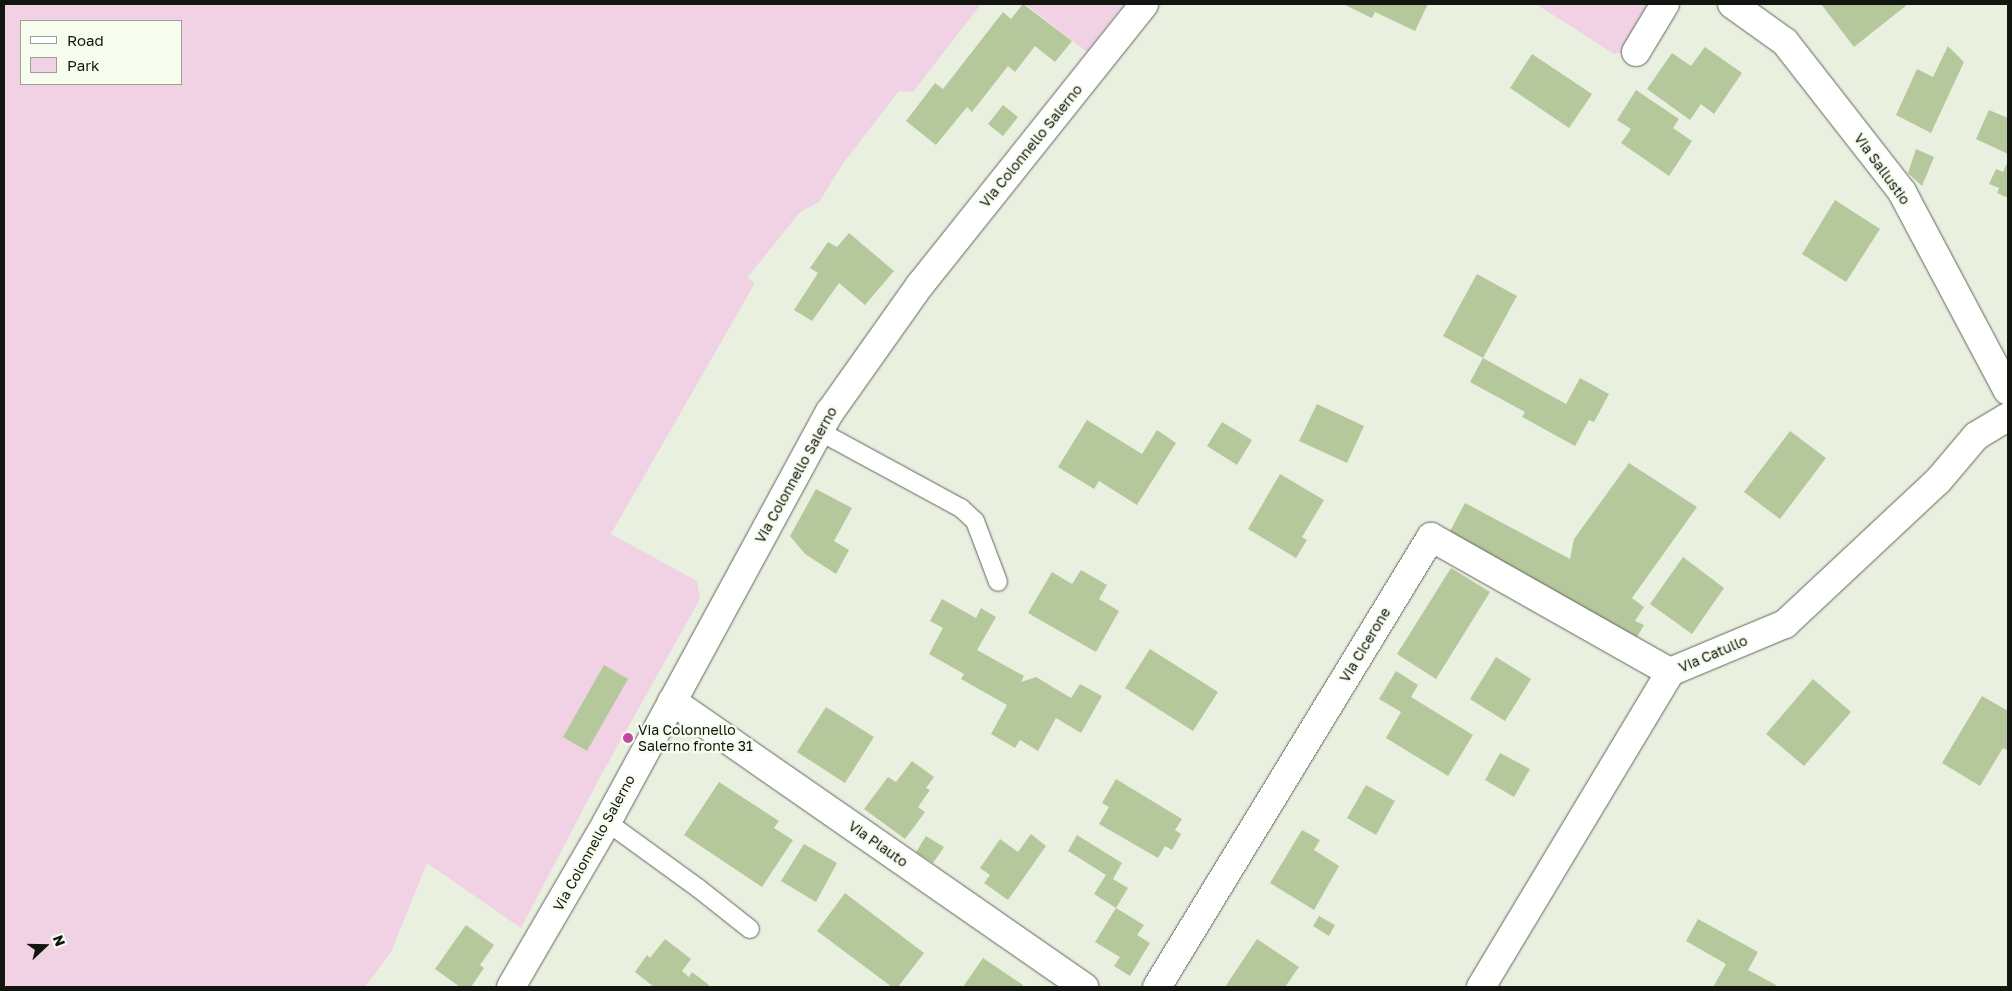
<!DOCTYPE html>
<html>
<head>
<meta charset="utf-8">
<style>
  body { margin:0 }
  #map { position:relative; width:2012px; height:991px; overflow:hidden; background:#e9f0e0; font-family:"Golos Text",sans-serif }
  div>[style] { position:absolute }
  .green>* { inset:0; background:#f0d2e4 }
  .building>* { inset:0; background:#b5c89b }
  .roads { filter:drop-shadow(0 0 1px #606659) drop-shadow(0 0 1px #606659) }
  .lane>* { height:18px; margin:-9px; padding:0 9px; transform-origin:9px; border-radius:9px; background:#fff }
  .street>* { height:28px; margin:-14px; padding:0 14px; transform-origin:14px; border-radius:14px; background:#fff }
  .secondary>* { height:28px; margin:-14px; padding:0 14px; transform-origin:14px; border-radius:14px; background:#fff }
  .dots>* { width:14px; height:14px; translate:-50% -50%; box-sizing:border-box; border:2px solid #f6fdee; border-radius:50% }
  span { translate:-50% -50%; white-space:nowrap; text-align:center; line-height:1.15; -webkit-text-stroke:4.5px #f6fdee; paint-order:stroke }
  .street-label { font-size:14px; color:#131510 }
  .poi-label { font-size:14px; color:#131510 }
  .left { translate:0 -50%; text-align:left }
  .frame { position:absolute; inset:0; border:5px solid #131510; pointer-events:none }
  .legend { position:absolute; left:20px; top:20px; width:162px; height:65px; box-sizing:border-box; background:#f6fdee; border:1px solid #9ba095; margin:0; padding:6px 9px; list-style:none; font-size:15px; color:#131510 }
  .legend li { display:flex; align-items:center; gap:10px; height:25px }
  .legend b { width:25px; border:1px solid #9ba095 }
  .north { position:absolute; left:20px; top:921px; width:50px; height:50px; -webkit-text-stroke:4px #f6fdee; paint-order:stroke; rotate:69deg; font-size:14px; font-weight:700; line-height:20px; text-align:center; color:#131510 }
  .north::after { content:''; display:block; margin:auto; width:18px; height:22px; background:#131510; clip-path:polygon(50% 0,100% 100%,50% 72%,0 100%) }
</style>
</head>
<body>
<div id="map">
  <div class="green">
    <i style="clip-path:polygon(evenodd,4px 4px,981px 4px,913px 92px,899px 91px,844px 162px,819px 202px,800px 212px,747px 278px,755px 283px,611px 534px,697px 581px,700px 599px,599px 779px,521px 928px,427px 863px,391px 952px,365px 987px,4px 987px,4px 4px,21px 21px,181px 21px,181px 84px,21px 84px,21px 21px)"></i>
    <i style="clip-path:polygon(1025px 4px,1124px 4px,1087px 52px)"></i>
    <i style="clip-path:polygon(1536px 4px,1650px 4px,1623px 52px,1614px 54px)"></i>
  </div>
  <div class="building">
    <i style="clip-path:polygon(1023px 4px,1072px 41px,1055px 62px,1035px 46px,1015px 72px,1008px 66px,972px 112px,967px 107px,936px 145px,906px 121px,935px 83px,943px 89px,1003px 12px,1011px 19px)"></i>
    <i style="clip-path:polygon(1343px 4px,1428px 4px,1415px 31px,1375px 12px,1372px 18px)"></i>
    <i style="clip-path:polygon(1821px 4px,1908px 4px,1854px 47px)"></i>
    <i style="clip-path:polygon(1948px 46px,1964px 62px,1931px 133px,1896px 115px,1917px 69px,1933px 77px)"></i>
    <i style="clip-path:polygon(1705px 47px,1742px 73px,1714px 114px,1701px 104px,1690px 120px,1647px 89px,1672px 53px,1691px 66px)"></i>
    <i style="clip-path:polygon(1532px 54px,1592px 94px,1569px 128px,1510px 88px)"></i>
    <i style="clip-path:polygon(1636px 90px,1679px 119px,1673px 128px,1692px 141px,1669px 176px,1621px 143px,1631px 129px,1617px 120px)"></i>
    <i style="clip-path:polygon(1003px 105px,1018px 117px,1003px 136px,988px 124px)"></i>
    <i style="clip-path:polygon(1989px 110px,2008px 118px,2008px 154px,1976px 139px)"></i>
    <i style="clip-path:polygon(1916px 149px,1934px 157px,1922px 186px,1908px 173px)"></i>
    <i style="clip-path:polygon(2008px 161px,2008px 198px,1997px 193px,1999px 188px,1989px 184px,1996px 169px,2003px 172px)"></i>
    <i style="clip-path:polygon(1835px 200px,1880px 229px,1846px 282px,1802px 254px)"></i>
    <i style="clip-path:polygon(849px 233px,894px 271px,865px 305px,839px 283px,812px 321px,794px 310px,818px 273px,810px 268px,828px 242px,837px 247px)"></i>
    <i style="clip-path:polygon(1477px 274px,1517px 296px,1483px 358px,1566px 404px,1580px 378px,1609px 394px,1594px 422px,1589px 420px,1575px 446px,1522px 417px,1525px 412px,1470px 382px,1483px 358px,1443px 336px)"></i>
    <i style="clip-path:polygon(1317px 404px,1364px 426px,1347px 463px,1299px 441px)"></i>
    <i style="clip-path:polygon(1087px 420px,1142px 454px,1157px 430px,1176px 443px,1137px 505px,1099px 481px,1094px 489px,1058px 467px)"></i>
    <i style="clip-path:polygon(1222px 422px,1252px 440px,1237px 465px,1207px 446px)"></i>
    <i style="clip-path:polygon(1790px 431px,1826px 458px,1780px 519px,1744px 492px)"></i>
    <i style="clip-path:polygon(1629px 463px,1697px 507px,1632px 598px,1644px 607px,1635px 621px,1644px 625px,1636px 639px,1448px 535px,1465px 503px,1570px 559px,1574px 539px)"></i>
    <i style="clip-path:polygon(1280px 474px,1324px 500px,1302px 537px,1307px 540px,1296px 558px,1248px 529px)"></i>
    <i style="clip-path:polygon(816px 489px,852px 508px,834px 541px,849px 550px,836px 574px,805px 554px,790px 536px)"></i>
    <i style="clip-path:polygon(1683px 557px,1724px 588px,1692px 634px,1650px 604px)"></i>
    <i style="clip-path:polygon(1451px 568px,1490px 592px,1436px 679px,1397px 654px)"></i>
    <i style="clip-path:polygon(1081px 570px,1107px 585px,1099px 599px,1119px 611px,1096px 652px,1028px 613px,1052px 572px,1072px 584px)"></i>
    <i style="clip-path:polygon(942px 599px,976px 618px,981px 608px,996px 617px,977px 650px,1024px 676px,1021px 682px,1036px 677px,1071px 698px,1080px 684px,1102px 696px,1081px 733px,1056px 718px,1038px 751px,1020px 740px,1015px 748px,991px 734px,1007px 705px,961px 679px,964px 674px,929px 654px,943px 628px,930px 621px)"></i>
    <i style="clip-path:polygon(1150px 649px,1218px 692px,1193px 731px,1125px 688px)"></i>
    <i style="clip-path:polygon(1496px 657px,1531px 679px,1505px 721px,1470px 699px)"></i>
    <i style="clip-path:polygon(604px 665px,628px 679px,587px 751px,563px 737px)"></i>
    <i style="clip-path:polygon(1396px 671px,1418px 685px,1411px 697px,1473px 735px,1448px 776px,1386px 738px,1401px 712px,1379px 699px)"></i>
    <i style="clip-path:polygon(1813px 679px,1851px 712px,1804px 766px,1766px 734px)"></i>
    <i style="clip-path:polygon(1982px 696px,2008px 711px,2008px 751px,2003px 748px,1980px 786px,1942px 763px)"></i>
    <i style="clip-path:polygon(826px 707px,874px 737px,845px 783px,797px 752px)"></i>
    <i style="clip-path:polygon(1500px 753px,1530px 769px,1514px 797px,1485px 780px)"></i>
    <i style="clip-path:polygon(912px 761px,934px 777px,926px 788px,930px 790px,918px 807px,925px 812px,905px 839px,864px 809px,888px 777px,896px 782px)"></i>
    <i style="clip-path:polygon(1116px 779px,1182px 819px,1175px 830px,1181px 834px,1172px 850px,1165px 846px,1158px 858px,1099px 824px,1109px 807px,1102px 803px)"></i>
    <i style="clip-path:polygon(719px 782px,779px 821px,774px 828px,793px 840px,762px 887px,684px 835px)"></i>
    <i style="clip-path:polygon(1366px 785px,1395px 801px,1376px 835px,1347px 818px)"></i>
    <i style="clip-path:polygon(1302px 830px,1320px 840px,1314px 850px,1339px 866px,1314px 910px,1270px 883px)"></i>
    <i style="clip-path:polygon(1031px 834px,1046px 846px,1008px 900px,984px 883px,990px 875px,980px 868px,1000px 839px,1018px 852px)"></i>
    <i style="clip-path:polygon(1077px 835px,1122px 863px,1113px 879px,1128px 888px,1116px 908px,1094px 894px,1106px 875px,1068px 851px)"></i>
    <i style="clip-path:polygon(926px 836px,944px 847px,933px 863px,916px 852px)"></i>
    <i style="clip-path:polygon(804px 844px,837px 863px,816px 902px,781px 881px)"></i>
    <i style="clip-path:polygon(845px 893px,924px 953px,898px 987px,892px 987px,817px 931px)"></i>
    <i style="clip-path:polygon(1116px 908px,1144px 925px,1137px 935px,1150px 943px,1130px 976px,1114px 966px,1120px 957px,1095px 942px)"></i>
    <i style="clip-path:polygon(1319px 916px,1335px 925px,1329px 936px,1313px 926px)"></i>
    <i style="clip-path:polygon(1698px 919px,1758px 952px,1748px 970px,1776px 985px,1775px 987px,1713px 987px,1726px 964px,1686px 941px)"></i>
    <i style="clip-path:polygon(466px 925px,494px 945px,480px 965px,484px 968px,471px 987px,460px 987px,435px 969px)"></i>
    <i style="clip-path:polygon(665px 939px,691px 959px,682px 971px,689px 977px,692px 972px,709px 985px,707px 987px,654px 987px,635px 972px,647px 955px,650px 958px)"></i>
    <i style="clip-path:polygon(1257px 939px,1299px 967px,1285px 987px,1225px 987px)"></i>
    <i style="clip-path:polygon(983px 958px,1023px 985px,1021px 987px,963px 987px)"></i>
  </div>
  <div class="roads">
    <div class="lane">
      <i style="left:819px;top:431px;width:162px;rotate:28.5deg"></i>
      <i style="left:961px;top:508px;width:19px;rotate:43deg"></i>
      <i style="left:975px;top:521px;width:65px;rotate:69.3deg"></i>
      <i style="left:607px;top:822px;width:112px;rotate:36deg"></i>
      <i style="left:698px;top:888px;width:66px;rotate:38.3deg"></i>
    </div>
    <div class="street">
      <i style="left:1732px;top:4px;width:65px;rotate:35.6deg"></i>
      <i style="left:1785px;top:42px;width:190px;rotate:52deg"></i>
      <i style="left:1902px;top:192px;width:225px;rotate:62deg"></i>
      <i style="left:1636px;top:52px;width:56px;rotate:-58.9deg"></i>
      <i style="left:672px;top:701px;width:502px;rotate:34.77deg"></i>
      <i style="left:1157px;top:987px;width:527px;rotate:-58.66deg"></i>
      <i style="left:1431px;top:537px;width:274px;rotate:29.5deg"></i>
      <i style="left:1481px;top:987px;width:367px;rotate:-59deg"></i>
      <i style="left:1670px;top:672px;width:125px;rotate:-22.7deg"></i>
      <i style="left:1785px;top:624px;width:209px;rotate:-43.1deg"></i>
      <i style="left:1938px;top:481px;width:59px;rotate:-49.8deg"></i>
      <i style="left:1976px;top:436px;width:37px;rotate:-31deg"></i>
    </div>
    <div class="secondary">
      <i style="left:511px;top:987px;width:191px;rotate:-59.8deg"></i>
      <i style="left:607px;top:822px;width:467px;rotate:-61.5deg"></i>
      <i style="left:830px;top:412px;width:156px;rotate:-54.7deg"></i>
      <i style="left:920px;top:285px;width:359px;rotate:-51.4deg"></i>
    </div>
  </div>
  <div class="dots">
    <i style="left:628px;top:738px;background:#c2499c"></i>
  </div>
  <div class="street-label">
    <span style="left:1031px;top:146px;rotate:-51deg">Via Colonnello Salerno</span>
    <span style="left:1882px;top:169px;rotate:54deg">Via Sallustio</span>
    <span style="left:796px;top:475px;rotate:-61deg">Via Colonnello Salerno</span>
    <span style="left:1365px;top:645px;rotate:-59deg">Via Cicerone</span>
    <span style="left:1713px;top:654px;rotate:-23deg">Via Catullo</span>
    <span style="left:594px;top:843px;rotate:-61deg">Via Colonnello Salerno</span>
    <span style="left:878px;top:844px;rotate:35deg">Via Plauto</span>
  </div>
  <div class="poi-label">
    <span class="left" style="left:638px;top:738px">Via Colonnello<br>Salerno fronte 31</span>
  </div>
  <div class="frame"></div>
  <ul class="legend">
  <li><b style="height:6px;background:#fff"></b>Road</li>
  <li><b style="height:14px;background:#f0d2e4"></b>Park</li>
  </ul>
  <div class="north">N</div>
</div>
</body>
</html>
